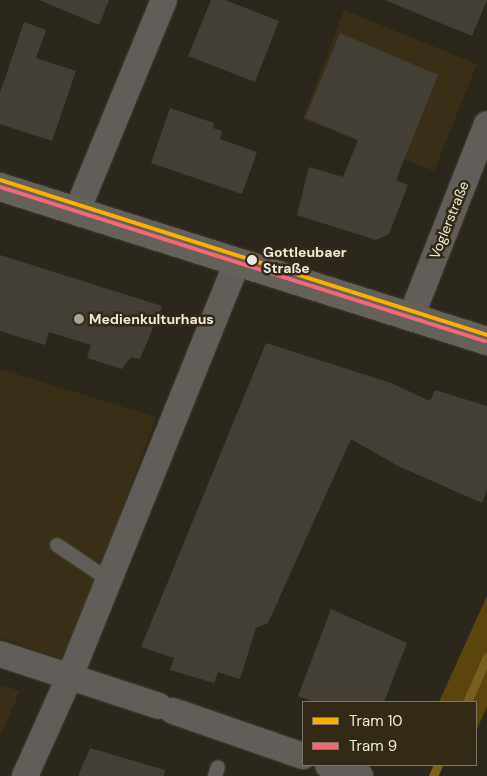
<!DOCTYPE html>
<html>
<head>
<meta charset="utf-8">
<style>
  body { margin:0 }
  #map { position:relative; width:487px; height:776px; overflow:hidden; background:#2c271c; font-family:"DM Sans",sans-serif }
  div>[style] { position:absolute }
  .built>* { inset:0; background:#382f16 }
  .green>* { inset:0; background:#5a460c }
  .stream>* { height:9px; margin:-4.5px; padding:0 4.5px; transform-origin:4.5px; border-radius:4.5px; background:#775f20 }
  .building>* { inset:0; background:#433f36 }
  .roads { filter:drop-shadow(0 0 1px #454139) drop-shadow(0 0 1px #454139) }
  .lane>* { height:14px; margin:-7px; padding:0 7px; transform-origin:7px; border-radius:7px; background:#615e59 }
  .street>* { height:26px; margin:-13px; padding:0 13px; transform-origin:13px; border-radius:13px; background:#615e59 }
  .secondary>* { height:28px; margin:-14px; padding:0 14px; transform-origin:14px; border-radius:14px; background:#63615a }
  .tram-1>* { height:4px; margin:-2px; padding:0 2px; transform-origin:2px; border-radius:2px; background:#f9b000 }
  .tram-2>* { height:4px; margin:-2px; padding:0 2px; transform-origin:2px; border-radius:2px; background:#f46876 }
  .dots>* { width:14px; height:14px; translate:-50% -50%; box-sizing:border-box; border:2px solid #322916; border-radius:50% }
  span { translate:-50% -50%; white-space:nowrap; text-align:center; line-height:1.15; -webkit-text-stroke:5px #322916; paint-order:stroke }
  .street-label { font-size:14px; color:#ede8dc }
  .stop-label { font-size:14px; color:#ede8dc; font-weight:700 }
  .left { translate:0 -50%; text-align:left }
  .poi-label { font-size:14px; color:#ede8dc; font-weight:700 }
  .legend { position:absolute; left:302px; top:701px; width:175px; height:65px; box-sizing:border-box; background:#322916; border:1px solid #7d7565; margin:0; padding:6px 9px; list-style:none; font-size:15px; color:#ede8dc }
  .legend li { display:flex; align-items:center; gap:10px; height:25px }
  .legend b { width:25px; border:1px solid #7d7565 }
</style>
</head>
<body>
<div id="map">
  <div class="built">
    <i style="clip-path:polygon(344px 10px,477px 64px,434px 171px,303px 119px)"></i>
    <i style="clip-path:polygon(0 369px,156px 417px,68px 661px,0 638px)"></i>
    <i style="clip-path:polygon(0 685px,20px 691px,0 736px)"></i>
  </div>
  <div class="green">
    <i style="clip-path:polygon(487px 596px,487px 707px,476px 731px,476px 702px,439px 702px)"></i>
  </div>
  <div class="stream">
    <i style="left:467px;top:702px;width:49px;rotate:-66deg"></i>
    <i style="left:433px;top:776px;width:12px;rotate:-66deg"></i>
  </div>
  <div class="building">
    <i style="clip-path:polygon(39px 0,109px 0,99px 25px)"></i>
    <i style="clip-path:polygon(211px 0,225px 0,279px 21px,255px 82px,188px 56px)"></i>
    <i style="clip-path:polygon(385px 0,487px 0,472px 36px)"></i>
    <i style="clip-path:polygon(24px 22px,46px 30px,36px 58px,76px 71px,52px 141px,0 124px,0 93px)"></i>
    <i style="clip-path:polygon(340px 33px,438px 75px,396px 180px,408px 185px,389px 234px,376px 240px,297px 215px,309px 167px,343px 177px,358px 140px,305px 118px)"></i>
    <i style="clip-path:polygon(170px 108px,214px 123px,213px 128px,222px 131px,220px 139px,257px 152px,242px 194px,151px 163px)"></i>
    <i style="clip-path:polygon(0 255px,162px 306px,140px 359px,131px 357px,122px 369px,87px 358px,91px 345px,49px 332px,45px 345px,0 331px)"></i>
    <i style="clip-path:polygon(266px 343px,391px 383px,430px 401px,435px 390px,487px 406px,487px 490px,482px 503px,398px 466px,351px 439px,268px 623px,256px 628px,240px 679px,218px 672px,214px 683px,170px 670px,174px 658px,141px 647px)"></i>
    <i style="clip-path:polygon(331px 609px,407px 643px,384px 702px,315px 702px,298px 696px)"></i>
    <i style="clip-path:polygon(90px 748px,165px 770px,164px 776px,78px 776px)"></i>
  </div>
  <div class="roads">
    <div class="lane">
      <i style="left:57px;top:545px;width:63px;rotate:33.9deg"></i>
      <i style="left:215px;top:776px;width:9px;rotate:-72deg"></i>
    </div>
    <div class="street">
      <i style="left:77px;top:211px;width:228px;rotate:-67.6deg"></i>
      <i style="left:411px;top:317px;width:207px;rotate:-68.5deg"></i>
      <i style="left:0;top:654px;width:167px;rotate:18.1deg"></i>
      <i style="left:173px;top:711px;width:138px;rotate:19.1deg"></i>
      <i style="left:328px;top:765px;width:34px;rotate:19deg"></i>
      <i style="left:25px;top:776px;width:110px;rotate:-65.8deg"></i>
      <i style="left:70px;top:676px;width:446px;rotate:-68deg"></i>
    </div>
    <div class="secondary">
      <i style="left:0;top:187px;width:511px;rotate:17.55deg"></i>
    </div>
  </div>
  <div class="tram-1">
    <i style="left:0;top:180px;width:511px;rotate:17.65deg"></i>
  </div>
  <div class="tram-2">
    <i style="left:0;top:187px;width:509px;rotate:17.62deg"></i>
  </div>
  <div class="dots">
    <i style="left:252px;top:260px;background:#ede8dc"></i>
    <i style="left:79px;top:319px;background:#a9a499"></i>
  </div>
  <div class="street-label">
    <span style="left:449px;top:220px;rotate:-68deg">Voglerstraße</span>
  </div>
  <div class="stop-label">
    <span class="left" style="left:263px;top:260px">Gottleubaer<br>Straße</span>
  </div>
  <div class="poi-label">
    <span class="left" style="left:89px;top:319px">Medienkulturhaus</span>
  </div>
  <ul class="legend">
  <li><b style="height:6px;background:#f9b000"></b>Tram 10</li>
  <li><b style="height:6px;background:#f46876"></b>Tram 9</li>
  </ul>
</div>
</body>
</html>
